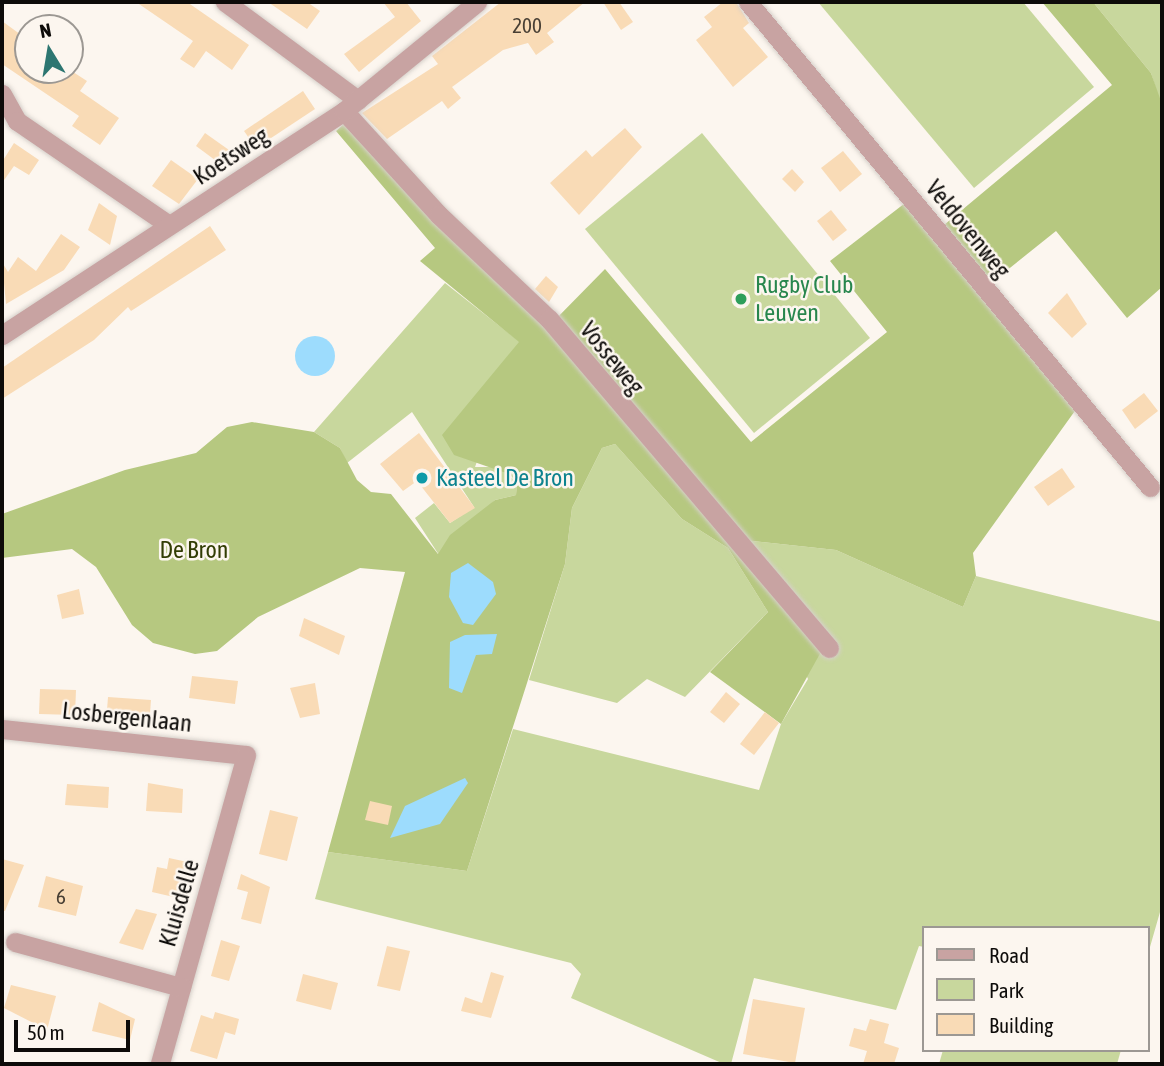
<!DOCTYPE html>
<html>
<head>
<meta charset="utf-8">
<style>
  body { margin:0 }
  #map { position:relative; width:1164px; height:1066px; overflow:hidden; background:#fcf6ef; font-family:"Asap Condensed",sans-serif }
  div>[style] { position:absolute }
  .green>* { inset:0; background:#c8d79d }
  .forest>* { inset:0; background:#b6c880 }
  .water>* { inset:0; background:#9ddcfd }
  .round { border-radius:50% }
  .building>* { inset:0; background:#f9dbb6 }
  .roads { filter:drop-shadow(0 0 2px #d6d0ca) drop-shadow(0 0 2px #d6d0ca) }
  .minor>* { height:19px; margin:-9.5px; padding:0 9.5px; transform-origin:9.5px; border-radius:9.5px; background:#c8a3a2 }
  .dots>* { width:19px; height:19px; translate:-50% -50%; box-sizing:border-box; border:4px solid #fcf6ef; border-radius:50% }
  span { translate:-50% -50%; white-space:nowrap; text-align:center; line-height:1.15; -webkit-text-stroke:5px #fcf6ef; paint-order:stroke }
  .number-label { font-size:21px; color:#483f34 }
  .number-label span { -webkit-text-stroke-width:0 }
  .street-label { font-size:24px; color:#0d0b09 }
  .leisure-label { font-size:24px; color:#27864d }
  .left { translate:0 -50%; text-align:left }
  .culture-label { font-size:24px; color:#0d838f }
  .park-label { font-size:24px; color:#323d04 }
  .frame { position:absolute; inset:0; border:4px solid #0d0b09; pointer-events:none }
  .legend { position:absolute; left:922px; top:926px; width:228px; height:126px; box-sizing:border-box; background:#fcf6ef; border:2px solid #9c9893; margin:0; padding:9px 12px; list-style:none; font-size:21px; color:#0d0b09 }
  .legend li { display:flex; align-items:center; gap:14px; height:35px }
  .legend b { width:35px; border:2px solid #9c9893 }
  .north { position:absolute; left:14px; top:14px; width:70px; height:70px; box-sizing:border-box; background:#fcf6ef; border:2px solid #9c9893; border-radius:50%; rotate:349deg; font-size:19px; font-weight:700; line-height:28px; text-align:center; color:#0d0b09 }
  .north::after { content:''; display:block; margin:auto; width:24px; height:32px; background:#2d7671; clip-path:polygon(50% 0,100% 100%,50% 72%,0 100%) }
  .scale { position:absolute; left:14px; top:1020px; width:116px; height:32px; box-sizing:border-box; border:4px solid #0d0b09; border-top:0; padding-left:9px; font-size:21px; line-height:24px; white-space:nowrap; color:#0d0b09; -webkit-text-stroke:5px #fcf6ef; paint-order:stroke }
</style>
</head>
<body>
<div id="map">
  <div class="green">
    <i style="clip-path:polygon(818px 2px,1023px 2px,1094px 87px,974px 188px)"></i>
    <i style="clip-path:polygon(1093px 2px,1162px 2px,1160px 102px,1151px 73px)"></i>
    <i style="clip-path:polygon(702px 133px,870px 338px,754px 433px,585px 229px)"></i>
    <i style="clip-path:polygon(445px 283px,520px 342px,475px 467px,498px 467px,517px 482px,516px 495px,495px 500px,439px 555px,415px 518px,434px 503px,450px 523px,474px 507px,412px 412px,347px 463px,340px 448px,314px 432px)"></i>
    <i style="clip-path:polygon(615px 444px,682px 519px,728px 548px,768px 612px,685px 697px,647px 679px,617px 703px,529px 680px,565px 564px,572px 508px,602px 448px)"></i>
    <i style="clip-path:polygon(744px 540px,836px 550px,963px 607px,976px 576px,1162px 622px,1162px 905px,1148px 954px,1148px 928px,924px 928px,924px 947px,919px 946px,896px 1010px,754px 978px,731px 1064px,724px 1064px,571px 998px,581px 974px,571px 963px,315px 899px,328px 852px,467px 871px,513px 729px,759px 790px,781px 724px,808px 679px)"></i>
    <i style="clip-path:polygon(943px 1050px,1121px 1050px,1117px 1064px,939px 1064px)"></i>
  </div>
  <div class="forest">
    <i style="clip-path:polygon(1042px 2px,1093px 2px,1151px 73px,1162px 104px,1162px 287px,1127px 318px,1056px 231px,981px 291px,1077px 408px,973px 553px,976px 576px,963px 607px,836px 550px,744px 540px,822px 650px,781px 724px,710px 672px,768px 612px,728px 548px,682px 519px,615px 444px,602px 448px,572px 508px,565px 564px,467px 871px,328px 852px,405px 572px,360px 568px,258px 617px,217px 651px,195px 654px,153px 643px,132px 625px,96px 567px,72px 549px,2px 558px,2px 514px,125px 470px,196px 453px,227px 427px,252px 422px,314px 432px,340px 448px,357px 480px,371px 492px,391px 494px,438px 554px,450px 535px,495px 500px,516px 495px,517px 482px,509px 474px,454px 455px,442px 435px,519px 342px,420px 261px,435px 248px,336px 131px,346px 122px,550px 325px,605px 269px,751px 442px,887px 332px,830px 261px,909px 200px,944px 225px,1112px 85px)"></i>
  </div>
  <div class="water">
    <i class="round" style="left:295px;top:336px;width:40px;height:40px"></i>
    <i style="clip-path:polygon(468px 563px,493px 582px,496px 594px,473px 625px,463px 623px,449px 597px,451px 573px)"></i>
    <i style="clip-path:polygon(497px 634px,492px 654px,476px 655px,462px 693px,449px 688px,450px 642px,465px 635px)"></i>
    <i style="clip-path:polygon(465px 778px,468px 783px,440px 824px,390px 838px,405px 806px)"></i>
  </div>
  <div class="building">
    <i style="clip-path:polygon(136px 2px,187px 2px,249px 45px,232px 70px,206px 51px,194px 68px,180px 59px,193px 41px)"></i>
    <i style="clip-path:polygon(268px 2px,307px 2px,320px 11px,307px 29px)"></i>
    <i style="clip-path:polygon(383px 2px,406px 2px,421px 21px,359px 72px,344px 54px,395px 17px)"></i>
    <i style="clip-path:polygon(501px 2px,585px 2px,547px 33px,554px 42px,536px 55px,528px 43px,503px 50px,452px 87px,461px 98px,448px 109px,442px 101px,387px 139px,362px 113px,438px 64px,432px 56px)"></i>
    <i style="clip-path:polygon(603px 2px,619px 2px,633px 22px,621px 30px)"></i>
    <i style="clip-path:polygon(723px 2px,736px 2px,749px 23px,743px 28px,768px 57px,733px 87px,696px 40px,712px 27px,704px 17px)"></i>
    <i style="clip-path:polygon(2px 21px,28px 40px,28px 70px,70px 70px,87px 81px,80px 91px,119px 118px,100px 145px,72px 126px,79px 116px,2px 64px)"></i>
    <i style="clip-path:polygon(303px 91px,315px 109px,256px 148px,244px 131px)"></i>
    <i style="clip-path:polygon(625px 128px,642px 147px,579px 215px,550px 183px,586px 150px,592px 157px)"></i>
    <i style="clip-path:polygon(205px 133px,229px 150px,219px 163px,196px 146px)"></i>
    <i style="clip-path:polygon(14px 143px,39px 160px,29px 175px,14px 166px,2px 183px,2px 162px)"></i>
    <i style="clip-path:polygon(843px 151px,862px 174px,840px 192px,821px 168px)"></i>
    <i style="clip-path:polygon(171px 160px,198px 179px,179px 204px,152px 186px)"></i>
    <i style="clip-path:polygon(792px 169px,804px 182px,795px 192px,782px 179px)"></i>
    <i style="clip-path:polygon(99px 203px,117px 216px,110px 245px,88px 230px)"></i>
    <i style="clip-path:polygon(831px 210px,847px 230px,833px 241px,817px 221px)"></i>
    <i style="clip-path:polygon(210px 226px,226px 250px,131px 311px,128px 307px,94px 340px,2px 399px,2px 368px)"></i>
    <i style="clip-path:polygon(61px 234px,80px 247px,64px 270px,6px 304px,2px 262px,8px 272px,18px 257px,36px 271px)"></i>
    <i style="clip-path:polygon(546px 276px,558px 287px,549px 302px,535px 289px)"></i>
    <i style="clip-path:polygon(1067px 293px,1087px 324px,1072px 338px,1048px 313px)"></i>
    <i style="clip-path:polygon(1144px 393px,1158px 411px,1135px 429px,1122px 410px)"></i>
    <i style="clip-path:polygon(419px 433px,475px 508px,450px 523px,417px 481px,403px 491px,380px 464px)"></i>
    <i style="clip-path:polygon(1062px 468px,1075px 487px,1048px 506px,1034px 487px)"></i>
    <i style="clip-path:polygon(79px 589px,84px 614px,62px 619px,57px 595px)"></i>
    <i style="clip-path:polygon(304px 618px,345px 636px,339px 655px,299px 636px)"></i>
    <i style="clip-path:polygon(192px 676px,238px 681px,235px 704px,189px 698px)"></i>
    <i style="clip-path:polygon(315px 683px,320px 714px,300px 718px,290px 688px)"></i>
    <i style="clip-path:polygon(40px 689px,76px 690px,75px 715px,39px 714px)"></i>
    <i style="clip-path:polygon(726px 692px,740px 704px,724px 723px,710px 712px)"></i>
    <i style="clip-path:polygon(108px 697px,151px 700px,149px 727px,106px 723px)"></i>
    <i style="clip-path:polygon(765px 712px,779px 723px,754px 755px,740px 744px)"></i>
    <i style="clip-path:polygon(148px 783px,183px 789px,182px 813px,146px 811px)"></i>
    <i style="clip-path:polygon(67px 784px,109px 787px,108px 808px,65px 805px)"></i>
    <i style="clip-path:polygon(370px 801px,392px 806px,388px 825px,365px 820px)"></i>
    <i style="clip-path:polygon(270px 810px,298px 817px,287px 861px,259px 854px)"></i>
    <i style="clip-path:polygon(169px 858px,192px 863px,178px 898px,152px 892px,157px 867px,167px 869px)"></i>
    <i style="clip-path:polygon(2px 859px,24px 865px,5px 911px,2px 911px)"></i>
    <i style="clip-path:polygon(241px 874px,270px 887px,261px 924px,241px 919px,248px 892px,237px 889px)"></i>
    <i style="clip-path:polygon(46px 876px,83px 886px,76px 916px,38px 907px)"></i>
    <i style="clip-path:polygon(136px 909px,157px 914px,143px 950px,119px 943px)"></i>
    <i style="clip-path:polygon(221px 940px,240px 946px,229px 981px,211px 976px)"></i>
    <i style="clip-path:polygon(387px 946px,410px 951px,400px 991px,377px 986px)"></i>
    <i style="clip-path:polygon(491px 972px,504px 976px,491px 1018px,461px 1011px,465px 997px,482px 1003px)"></i>
    <i style="clip-path:polygon(303px 974px,338px 983px,331px 1010px,296px 1001px)"></i>
    <i style="clip-path:polygon(11px 985px,56px 996px,47px 1030px,4px 1008px)"></i>
    <i style="clip-path:polygon(753px 999px,805px 1008px,795px 1063px,743px 1054px)"></i>
    <i style="clip-path:polygon(99px 1002px,135px 1019px,130px 1040px,92px 1031px)"></i>
    <i style="clip-path:polygon(215px 1012px,239px 1019px,235px 1035px,225px 1032px,217px 1059px,190px 1051px,201px 1015px,213px 1019px)"></i>
    <i style="clip-path:polygon(870px 1019px,889px 1024px,884px 1043px,899px 1048px,894px 1064px,863px 1064px,867px 1051px,849px 1046px,854px 1028px,866px 1031px)"></i>
  </div>
  <div class="roads">
    <div class="minor">
      <i style="left:225px;top:2px;width:165px;rotate:36.4deg"></i>
      <i style="left:748px;top:2px;width:630px;rotate:50.35deg"></i>
      <i style="left:2px;top:94px;width:31px;rotate:61deg"></i>
      <i style="left:17px;top:121px;width:184px;rotate:34.4deg"></i>
      <i style="left:344px;top:111px;width:141px;rotate:47.6deg"></i>
      <i style="left:439px;top:215px;width:151px;rotate:43.4deg"></i>
      <i style="left:549px;top:319px;width:432px;rotate:49.6deg"></i>
      <i style="left:2px;top:335px;width:409px;rotate:-33.2deg"></i>
      <i style="left:344px;top:111px;width:172px;rotate:-39.3deg"></i>
      <i style="left:2px;top:729px;width:245px;rotate:6.1deg"></i>
      <i style="left:246px;top:755px;width:321px;rotate:105.6deg"></i>
      <i style="left:15px;top:942px;width:172px;rotate:15.2deg"></i>
    </div>
  </div>
  <div class="dots">
    <i style="left:741px;top:299px;background:#2e9e5b"></i>
    <i style="left:422px;top:478px;background:#0f9aa8"></i>
  </div>
  <div class="number-label">
    <span style="left:527px;top:25px">200</span>
    <span style="left:61px;top:896px">6</span>
  </div>
  <div class="street-label">
    <span style="left:231px;top:156px;rotate:-33deg">Koetsweg</span>
    <span style="left:968px;top:229px;rotate:51deg">Veldovenweg</span>
    <span style="left:612px;top:358px;rotate:51deg">Vosseweg</span>
    <span style="left:127px;top:717px;rotate:6deg">Losbergenlaan</span>
    <span style="left:179px;top:903px;rotate:-74deg">Kluisdelle</span>
  </div>
  <div class="leisure-label">
    <span class="left" style="left:755px;top:299px">Rugby Club<br>Leuven</span>
  </div>
  <div class="culture-label">
    <span class="left" style="left:436px;top:478px">Kasteel De Bron</span>
  </div>
  <div class="park-label">
    <span style="left:194px;top:550px">De Bron</span>
  </div>
  <div class="frame"></div>
  <ul class="legend">
  <li><b style="height:9px;background:#c8a3a2"></b>Road</li>
  <li><b style="height:19px;background:#c8d79d"></b>Park</li>
  <li><b style="height:19px;background:#f9dbb6"></b>Building</li>
  </ul>
  <div class="north">N</div>
  <div class="scale">50 m</div>
</div>
</body>
</html>
